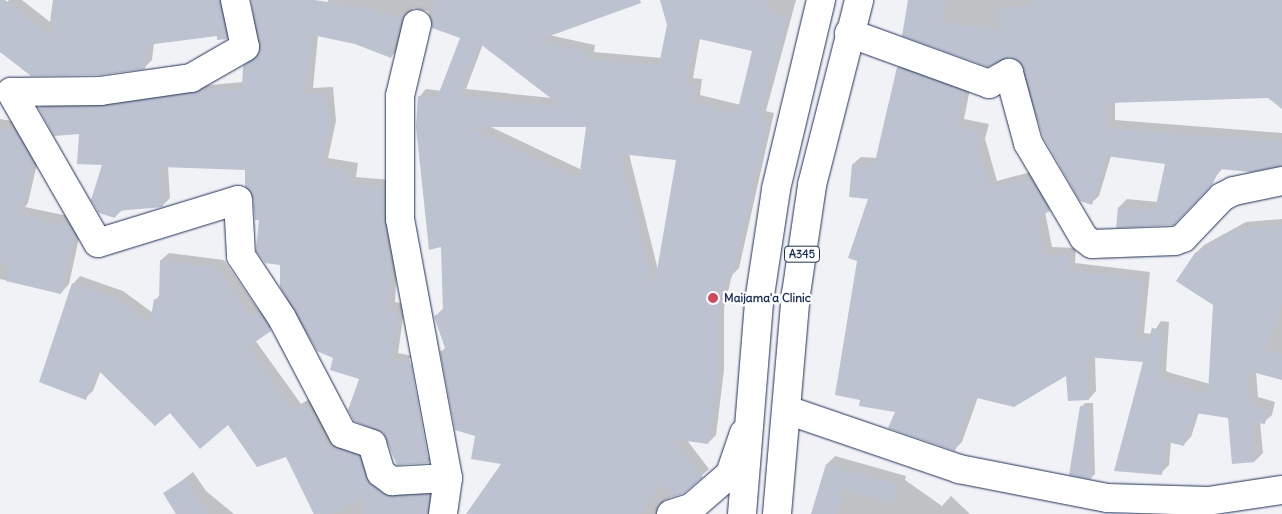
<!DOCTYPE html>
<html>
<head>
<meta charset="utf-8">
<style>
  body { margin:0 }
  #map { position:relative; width:1282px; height:514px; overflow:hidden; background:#f1f2f5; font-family:Delius,sans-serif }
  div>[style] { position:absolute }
  .shadow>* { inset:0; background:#0003 }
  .building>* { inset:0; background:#bcc2d0 }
  .roads { filter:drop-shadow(0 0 1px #1b2f5e) drop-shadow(0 0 1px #1b2f5e) }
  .minor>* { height:28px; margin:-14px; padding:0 14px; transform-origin:14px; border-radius:14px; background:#fff }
  .highway>* { height:28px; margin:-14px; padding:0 14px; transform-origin:14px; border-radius:14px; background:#fff }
  .dots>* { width:14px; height:14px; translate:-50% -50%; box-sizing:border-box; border:2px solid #fff; border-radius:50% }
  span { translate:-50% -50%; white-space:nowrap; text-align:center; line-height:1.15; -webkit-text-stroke:4.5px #fff; paint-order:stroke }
  .shield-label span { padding:1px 4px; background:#fff; border:1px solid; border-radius:4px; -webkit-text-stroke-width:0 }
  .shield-label { font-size:11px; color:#1b2f5e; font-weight:700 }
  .poi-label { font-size:12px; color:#1b2f5e; font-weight:700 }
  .left { translate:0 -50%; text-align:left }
</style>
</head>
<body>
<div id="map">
  <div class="shadow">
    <i style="clip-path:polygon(9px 0,22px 0,50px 22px,53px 0,229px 0,234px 30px,227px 38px,218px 35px,154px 43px,152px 60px,144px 68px,0 51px,0 11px)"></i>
    <i style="clip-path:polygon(evenodd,252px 0,302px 0,319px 25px,313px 88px,333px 87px,336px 121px,328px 158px,358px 163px,356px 177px,391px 180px,398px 251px,395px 302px,405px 304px,398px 353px,418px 357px,436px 455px,429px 462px,360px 378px,335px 357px,282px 264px,260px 219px,246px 169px,168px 166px,170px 198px,163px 205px,122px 210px,115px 217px,103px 164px,80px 132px,39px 108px,47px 100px,243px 82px,261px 52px,252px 0,409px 358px,411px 358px,429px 457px,427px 457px,409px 358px)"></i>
    <i style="clip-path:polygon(evenodd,328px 0,624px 0,549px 35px,595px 45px,594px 52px,662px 58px,668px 25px,661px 0,716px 0,700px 38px,693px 78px,702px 79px,700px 95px,741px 105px,754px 50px,731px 0,796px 0,766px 111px,774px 113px,739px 268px,732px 275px,724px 308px,724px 370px,716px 435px,708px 443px,686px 439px,709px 469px,683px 492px,665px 500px,656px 514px,468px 514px,503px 463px,476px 435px,442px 351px,446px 347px,435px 316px,444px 308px,442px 245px,419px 97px,426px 89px,442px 91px,462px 37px,433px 27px,428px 11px,413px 8px,398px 49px,391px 57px,355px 42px,320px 36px,328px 0,483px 44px,552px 98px,466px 89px,483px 44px,328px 0,588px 125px,582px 170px,489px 126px,588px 125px,328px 0,629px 154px,677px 159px,658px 270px,629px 154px)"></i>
    <i style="clip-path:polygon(912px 0,1282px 0,1282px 107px,1269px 97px,1115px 102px,1115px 120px,1282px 133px,1282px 165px,1223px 168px,1174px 223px,1119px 207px,1127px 199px,1158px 202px,1167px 163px,1111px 156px,1099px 196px,1091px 203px,1020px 61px,1010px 56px,988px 66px)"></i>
    <i style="clip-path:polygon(906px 60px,971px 84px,964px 119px,989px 124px,985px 139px,997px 181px,1038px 170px,1057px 202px,1045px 212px,1052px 247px,1076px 248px,1075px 263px,1150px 272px,1144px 333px,1152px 334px,1161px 321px,1169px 322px,1166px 371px,1171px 373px,1210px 384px,1214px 305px,1196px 253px,1204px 245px,1246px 222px,1282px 219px,1282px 378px,1256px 371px,1258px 397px,1275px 402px,1272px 415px,1264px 422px,1260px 422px,1263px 453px,1255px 461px,1230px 417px,1199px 412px,1191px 437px,1183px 445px,1171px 442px,1169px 465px,1161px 473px,1145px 360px,1095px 356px,1096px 391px,1089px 399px,1067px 373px,978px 397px,962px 442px,954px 450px,897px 411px,869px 198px,853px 164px,861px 157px,877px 158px,898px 68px)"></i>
    <i style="clip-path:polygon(0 119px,24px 123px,40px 151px,28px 203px,25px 207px,78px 218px,82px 224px,69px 284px,61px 293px,0 279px)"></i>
    <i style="clip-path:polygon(169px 253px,224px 260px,259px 311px,267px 306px,278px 322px,255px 340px,301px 404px,313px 397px,367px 449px,373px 471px,437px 488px,435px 514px,314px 514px,286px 456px,229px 423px,170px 411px,101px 370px,93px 391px,85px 398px,73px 284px,80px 276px,123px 291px,153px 313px,156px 299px,160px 295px,161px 260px)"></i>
    <i style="clip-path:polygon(1085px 403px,1093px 403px,1095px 474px,1091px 478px,1081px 407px)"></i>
    <i style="clip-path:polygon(835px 456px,906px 476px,905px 480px,942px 506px,951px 496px,970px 514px,815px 514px,827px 464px)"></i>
    <i style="clip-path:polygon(193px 472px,206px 491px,234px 514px,178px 514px,164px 494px)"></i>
  </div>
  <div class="building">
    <i style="clip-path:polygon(0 0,5px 0,51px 36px,55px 0,220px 0,227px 39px,217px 40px,217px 36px,147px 45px,145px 69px,100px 75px,31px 76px,0 52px)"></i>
    <i style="clip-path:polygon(251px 0,315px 0,386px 12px,402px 19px,391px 58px,355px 44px,312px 35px,306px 95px,326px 93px,329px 129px,322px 165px,351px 171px,349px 184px,384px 187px,385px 222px,391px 259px,388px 310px,398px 311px,391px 361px,411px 364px,429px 463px,397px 465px,383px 433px,354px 421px,348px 410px,359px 379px,330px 370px,333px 358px,317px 351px,280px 287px,280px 265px,265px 263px,256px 251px,259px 220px,255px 220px,253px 199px,245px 186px,245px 170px,161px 167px,163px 207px,117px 211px,115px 218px,99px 213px,91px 200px,102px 165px,77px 164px,79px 134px,54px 136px,38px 107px,103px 106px,201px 90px,242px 89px,243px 66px,259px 53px)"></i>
    <i style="clip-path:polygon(evenodd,436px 0,640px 0,641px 3px,536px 41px,588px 52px,587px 59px,659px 65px,667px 25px,660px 0,767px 0,766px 10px,788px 16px,759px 118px,767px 120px,732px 277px,727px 276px,717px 317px,717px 378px,708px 444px,672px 439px,703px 477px,684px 493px,672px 497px,661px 482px,641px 514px,466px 514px,501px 464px,471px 459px,475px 436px,455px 430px,440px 351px,446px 351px,434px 316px,443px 312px,441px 247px,429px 250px,416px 127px,418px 96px,437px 98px,460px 38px,432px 28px,430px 16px,436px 0,695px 38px,752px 51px,737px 113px,693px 103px,695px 86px,686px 85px,695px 38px,436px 0,479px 43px,561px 106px,460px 96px,479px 43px,436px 0,469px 127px,586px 127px,579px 179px,469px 127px,436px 0,620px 154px,676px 160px,654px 288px,620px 154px)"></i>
    <i style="clip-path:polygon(908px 0,947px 0,942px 21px,999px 30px,997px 9px,1033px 5px,1033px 0,1282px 0,1282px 109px,1268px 98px,1108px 103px,1107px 128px,1282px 141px,1282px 166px,1251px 172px,1220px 169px,1212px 185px,1174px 225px,1116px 228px,1118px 207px,1155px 210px,1165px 164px,1106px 156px,1092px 205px,1080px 201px,1043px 137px,1019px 62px,1010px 57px,988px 67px,902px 36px)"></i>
    <i style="clip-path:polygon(897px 67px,964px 91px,957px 126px,981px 132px,978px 148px,989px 188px,1030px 178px,1050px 211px,1037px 218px,1045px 254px,1069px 255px,1068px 270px,1143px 279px,1136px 340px,1148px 341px,1152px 328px,1162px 330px,1159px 379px,1162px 380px,1208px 393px,1213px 305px,1176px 281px,1195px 253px,1237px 230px,1282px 225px,1282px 303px,1266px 350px,1282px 354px,1282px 380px,1248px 371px,1251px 405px,1268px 410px,1265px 424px,1252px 422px,1255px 462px,1232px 464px,1228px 418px,1195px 413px,1184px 446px,1164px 441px,1162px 475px,1114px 471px,1143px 362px,1087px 357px,1089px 400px,1068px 401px,1066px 376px,1014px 407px,973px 397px,955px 451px,888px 428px,895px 412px,859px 406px,860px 400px,835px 395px,857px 261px,848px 258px,868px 199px,849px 197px,852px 164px,874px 166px)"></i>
    <i style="clip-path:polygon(0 128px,16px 131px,32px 159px,20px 215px,70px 226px,74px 233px,61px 294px,6px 281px,14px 246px,9px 263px,0 262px)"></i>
    <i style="clip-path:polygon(160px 260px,217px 267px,251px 318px,259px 312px,269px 326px,271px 331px,248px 347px,293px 410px,305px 404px,333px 454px,336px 447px,359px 456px,366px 478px,383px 494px,393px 497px,430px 495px,428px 514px,363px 514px,365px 497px,330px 514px,314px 514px,286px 457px,257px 467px,228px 425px,200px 449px,170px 413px,155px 426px,97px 369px,86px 400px,39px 382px,72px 283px,115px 298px,150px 323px,154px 299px,159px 300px)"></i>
    <i style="clip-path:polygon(1080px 406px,1089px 407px,1091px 479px,1069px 475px)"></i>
    <i style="clip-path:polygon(826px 464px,899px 485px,893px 504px,843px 490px,836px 514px,811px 514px)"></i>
    <i style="clip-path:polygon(185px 479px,208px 514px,176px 514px,163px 493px)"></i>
  </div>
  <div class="roads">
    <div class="minor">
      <i style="left:235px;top:0;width:48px;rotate:78deg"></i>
      <i style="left:245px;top:47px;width:62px;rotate:150.1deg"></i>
      <i style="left:191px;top:78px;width:91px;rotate:171.8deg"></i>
      <i style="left:101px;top:91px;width:90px;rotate:179.4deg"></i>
      <i style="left:11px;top:92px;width:174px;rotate:60.1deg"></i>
      <i style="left:98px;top:243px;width:146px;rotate:-17.1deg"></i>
      <i style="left:238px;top:200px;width:56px;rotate:86.9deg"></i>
      <i style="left:241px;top:256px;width:74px;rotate:56.5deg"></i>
      <i style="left:282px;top:318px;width:131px;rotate:62.3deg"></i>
      <i style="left:343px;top:434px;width:31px;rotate:19deg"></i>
      <i style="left:372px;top:444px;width:30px;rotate:73deg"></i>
      <i style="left:381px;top:473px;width:14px;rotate:36deg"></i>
      <i style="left:392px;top:481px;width:56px;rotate:-3.1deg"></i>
      <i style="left:448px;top:478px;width:36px;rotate:98deg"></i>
      <i style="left:417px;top:24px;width:74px;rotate:103.3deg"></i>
      <i style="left:400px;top:96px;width:123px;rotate:90deg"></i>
      <i style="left:400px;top:219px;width:263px;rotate:79.5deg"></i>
      <i style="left:849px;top:33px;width:149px;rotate:20deg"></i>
      <i style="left:989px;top:84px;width:23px;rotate:-29deg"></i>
      <i style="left:1009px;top:73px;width:73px;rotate:74.8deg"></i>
      <i style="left:1028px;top:143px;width:110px;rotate:59.5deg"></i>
      <i style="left:1084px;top:238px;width:10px;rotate:37deg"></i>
      <i style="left:1092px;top:244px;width:83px;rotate:-2.1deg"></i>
      <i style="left:1175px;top:241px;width:9px;rotate:-21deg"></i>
      <i style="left:1183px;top:238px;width:57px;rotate:-46.4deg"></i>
      <i style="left:1222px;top:197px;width:13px;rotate:-27deg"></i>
      <i style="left:1234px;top:191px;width:49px;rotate:-11.8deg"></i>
      <i style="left:787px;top:410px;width:182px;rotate:18.9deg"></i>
      <i style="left:959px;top:469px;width:151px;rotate:11.1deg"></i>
      <i style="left:1107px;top:498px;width:101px;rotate:1.7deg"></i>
      <i style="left:1208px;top:501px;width:75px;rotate:-8.5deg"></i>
      <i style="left:671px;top:514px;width:22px;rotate:-18deg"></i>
      <i style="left:692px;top:507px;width:50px;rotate:-41deg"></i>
      <i style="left:730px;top:474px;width:43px;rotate:-71.1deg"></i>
    </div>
    <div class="highway">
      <i style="left:742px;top:514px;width:213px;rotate:-85.4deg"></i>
      <i style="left:759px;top:302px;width:114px;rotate:-81.4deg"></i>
      <i style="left:776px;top:189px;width:194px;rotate:-76.6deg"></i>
      <i style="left:777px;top:514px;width:221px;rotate:-85.1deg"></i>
      <i style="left:796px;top:294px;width:110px;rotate:-81.6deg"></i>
      <i style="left:812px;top:185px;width:191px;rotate:-75.7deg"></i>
    </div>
  </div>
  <div class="dots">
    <i style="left:713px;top:298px;background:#d1495b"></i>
  </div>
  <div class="shield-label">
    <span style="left:802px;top:254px">A345</span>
  </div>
  <div class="poi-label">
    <span class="left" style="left:724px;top:298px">Maijama'a Clinic</span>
  </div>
</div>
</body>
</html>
